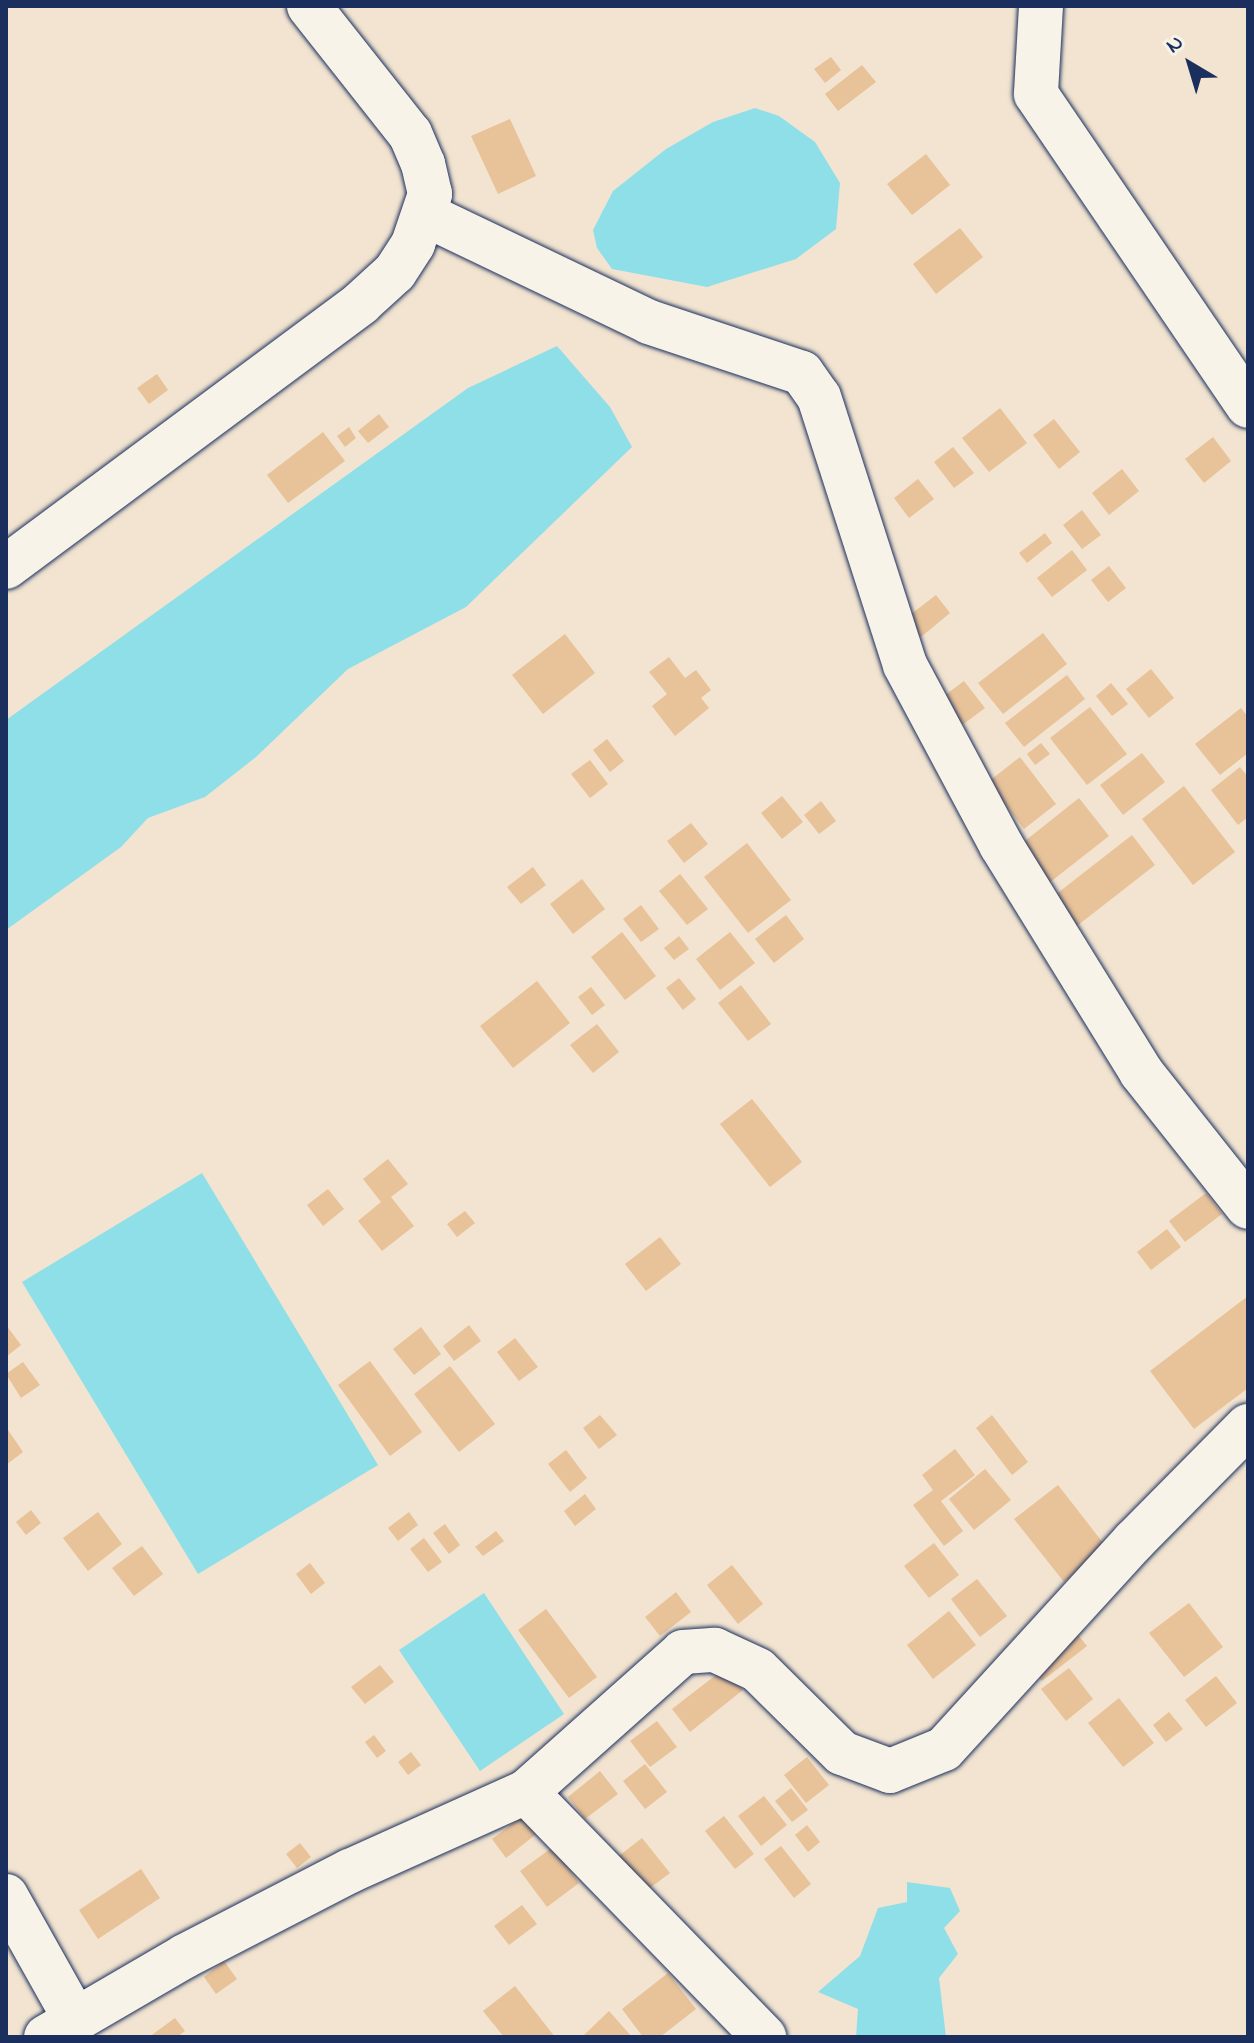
<!DOCTYPE html>
<html>
<head>
<meta charset="utf-8">
<style>
  body { margin:0 }
  #map { position:relative; width:1254px; height:2043px; overflow:hidden; background:#f2e4d0; font-family:"Indie Flower",sans-serif }
  div>[style] { position:absolute }
  .water>* { inset:0; background:#8fdfe9 }
  .building>* { inset:0; background:#e8c298 }
  .roads { filter:drop-shadow(0 0 2px #1b2f5e) drop-shadow(0 0 2px #1b2f5e) }
  .minor>* { height:44px; margin:-22px; padding:0 22px; transform-origin:22px; border-radius:22px; background:#f7f3e8 }
  .secondary>* { height:44px; margin:-22px; padding:0 22px; transform-origin:22px; border-radius:22px; background:#f7f3e8 }
  span { translate:-50% -50%; white-space:nowrap; text-align:center; line-height:1.15; -webkit-text-stroke:6px #f7f3e8; paint-order:stroke }
  .frame { position:absolute; inset:0; border:8px solid #1b2f5e; pointer-events:none }
  .north { position:absolute; left:1150px; top:24px; width:80px; height:80px; -webkit-text-stroke:6px #f7f3e8; paint-order:stroke; rotate:322deg; font-size:22px; font-weight:700; line-height:32px; text-align:center; color:#1b2f5e }
  .north::after { content:''; display:block; margin:auto; width:28px; height:36px; background:#1b2f5e; clip-path:polygon(50% 0,100% 100%,50% 72%,0 100%) }
</style>
</head>
<body>
<div id="map">
  <div class="water">
    <i style="clip-path:polygon(755px 108px,779px 116px,815px 142px,840px 183px,836px 229px,796px 259px,707px 287px,612px 269px,597px 248px,593px 230px,613px 191px,666px 149px,713px 122px)"></i>
    <i style="clip-path:polygon(557px 346px,610px 407px,632px 447px,466px 607px,348px 669px,256px 757px,205px 797px,148px 818px,121px 847px,6px 930px,6px 720px,468px 388px)"></i>
    <i style="clip-path:polygon(202px 1173px,378px 1465px,198px 1574px,22px 1282px)"></i>
    <i style="clip-path:polygon(484px 1593px,564px 1714px,480px 1771px,399px 1650px)"></i>
    <i style="clip-path:polygon(907px 1882px,950px 1888px,960px 1911px,944px 1928px,958px 1954px,939px 1978px,946px 2037px,856px 2037px,858px 2009px,818px 1992px,860px 1956px,878px 1908px,907px 1902px)"></i>
  </div>
  <div class="building">
    <i style="clip-path:polygon(831px 57px,841px 70px,825px 83px,814px 69px)"></i>
    <i style="clip-path:polygon(862px 65px,876px 82px,838px 111px,825px 94px)"></i>
    <i style="clip-path:polygon(510px 119px,536px 176px,498px 194px,471px 136px)"></i>
    <i style="clip-path:polygon(926px 154px,950px 185px,912px 215px,887px 184px)"></i>
    <i style="clip-path:polygon(960px 228px,983px 257px,936px 294px,913px 264px)"></i>
    <i style="clip-path:polygon(157px 374px,168px 390px,149px 404px,137px 388px)"></i>
    <i style="clip-path:polygon(1000px 408px,1027px 443px,989px 472px,962px 438px)"></i>
    <i style="clip-path:polygon(379px 414px,389px 427px,368px 443px,358px 431px)"></i>
    <i style="clip-path:polygon(1054px 419px,1080px 452px,1059px 469px,1033px 435px)"></i>
    <i style="clip-path:polygon(349px 427px,356px 438px,345px 447px,337px 436px)"></i>
    <i style="clip-path:polygon(323px 432px,345px 461px,288px 503px,267px 475px)"></i>
    <i style="clip-path:polygon(1213px 437px,1231px 461px,1204px 483px,1185px 459px)"></i>
    <i style="clip-path:polygon(953px 447px,974px 473px,954px 488px,934px 462px)"></i>
    <i style="clip-path:polygon(1122px 469px,1139px 491px,1109px 515px,1092px 493px)"></i>
    <i style="clip-path:polygon(918px 479px,934px 499px,909px 518px,894px 498px)"></i>
    <i style="clip-path:polygon(1082px 510px,1101px 535px,1082px 549px,1063px 525px)"></i>
    <i style="clip-path:polygon(1045px 533px,1052px 543px,1027px 563px,1019px 553px)"></i>
    <i style="clip-path:polygon(1072px 550px,1087px 570px,1052px 597px,1037px 578px)"></i>
    <i style="clip-path:polygon(1109px 566px,1126px 588px,1108px 602px,1091px 580px)"></i>
    <i style="clip-path:polygon(936px 595px,950px 613px,921px 637px,906px 618px)"></i>
    <i style="clip-path:polygon(1043px 633px,1067px 664px,1003px 714px,978px 683px)"></i>
    <i style="clip-path:polygon(565px 634px,595px 673px,543px 714px,512px 675px)"></i>
    <i style="clip-path:polygon(669px 657px,685px 678px,696px 670px,711px 690px,701px 698px,709px 708px,675px 736px,652px 706px,667px 694px,649px 672px)"></i>
    <i style="clip-path:polygon(1151px 669px,1174px 698px,1149px 718px,1126px 689px)"></i>
    <i style="clip-path:polygon(1067px 675px,1085px 699px,1024px 747px,1005px 723px)"></i>
    <i style="clip-path:polygon(964px 681px,985px 708px,961px 726px,940px 699px)"></i>
    <i style="clip-path:polygon(1111px 683px,1128px 704px,1112px 716px,1096px 696px)"></i>
    <i style="clip-path:polygon(1090px 707px,1127px 754px,1087px 785px,1050px 738px)"></i>
    <i style="clip-path:polygon(1241px 708px,1248px 717px,1248px 753px,1220px 775px,1195px 744px)"></i>
    <i style="clip-path:polygon(607px 739px,624px 761px,610px 772px,593px 750px)"></i>
    <i style="clip-path:polygon(1041px 743px,1050px 754px,1035px 765px,1027px 754px)"></i>
    <i style="clip-path:polygon(1142px 753px,1165px 782px,1123px 815px,1100px 785px)"></i>
    <i style="clip-path:polygon(1020px 757px,1056px 804px,1024px 829px,988px 782px)"></i>
    <i style="clip-path:polygon(590px 760px,608px 784px,590px 798px,571px 774px)"></i>
    <i style="clip-path:polygon(1240px 767px,1248px 777px,1248px 817px,1238px 825px,1211px 790px)"></i>
    <i style="clip-path:polygon(1184px 786px,1235px 852px,1193px 885px,1142px 819px)"></i>
    <i style="clip-path:polygon(782px 796px,803px 822px,782px 839px,761px 813px)"></i>
    <i style="clip-path:polygon(1079px 798px,1109px 836px,1049px 883px,1020px 845px)"></i>
    <i style="clip-path:polygon(821px 801px,836px 821px,819px 834px,804px 815px)"></i>
    <i style="clip-path:polygon(691px 823px,708px 844px,684px 863px,667px 841px)"></i>
    <i style="clip-path:polygon(1132px 835px,1155px 865px,1073px 929px,1050px 899px)"></i>
    <i style="clip-path:polygon(747px 843px,791px 900px,748px 933px,704px 877px)"></i>
    <i style="clip-path:polygon(533px 867px,546px 885px,521px 904px,507px 887px)"></i>
    <i style="clip-path:polygon(680px 874px,708px 909px,687px 925px,659px 891px)"></i>
    <i style="clip-path:polygon(582px 879px,605px 909px,573px 934px,550px 904px)"></i>
    <i style="clip-path:polygon(641px 905px,659px 929px,641px 942px,623px 919px)"></i>
    <i style="clip-path:polygon(786px 915px,804px 939px,774px 963px,755px 939px)"></i>
    <i style="clip-path:polygon(622px 932px,656px 976px,625px 1000px,591px 957px)"></i>
    <i style="clip-path:polygon(730px 932px,755px 963px,720px 990px,696px 959px)"></i>
    <i style="clip-path:polygon(679px 936px,689px 949px,674px 960px,664px 948px)"></i>
    <i style="clip-path:polygon(679px 978px,696px 999px,683px 1010px,666px 988px)"></i>
    <i style="clip-path:polygon(537px 981px,570px 1023px,513px 1068px,480px 1026px)"></i>
    <i style="clip-path:polygon(741px 985px,771px 1024px,748px 1041px,718px 1003px)"></i>
    <i style="clip-path:polygon(591px 987px,605px 1005px,592px 1015px,578px 997px)"></i>
    <i style="clip-path:polygon(597px 1024px,619px 1052px,593px 1073px,570px 1045px)"></i>
    <i style="clip-path:polygon(752px 1099px,802px 1162px,770px 1187px,720px 1124px)"></i>
    <i style="clip-path:polygon(388px 1159px,408px 1184px,391px 1197px,414px 1226px,382px 1251px,358px 1221px,381px 1202px,363px 1179px)"></i>
    <i style="clip-path:polygon(328px 1189px,344px 1209px,323px 1226px,307px 1205px)"></i>
    <i style="clip-path:polygon(1206px 1193px,1222px 1214px,1185px 1242px,1169px 1221px)"></i>
    <i style="clip-path:polygon(465px 1211px,475px 1223px,457px 1237px,447px 1224px)"></i>
    <i style="clip-path:polygon(1167px 1229px,1181px 1247px,1151px 1270px,1137px 1252px)"></i>
    <i style="clip-path:polygon(660px 1237px,681px 1264px,646px 1291px,625px 1264px)"></i>
    <i style="clip-path:polygon(1248px 1296px,1248px 1388px,1194px 1429px,1150px 1371px)"></i>
    <i style="clip-path:polygon(6px 1325px,21px 1345px,6px 1357px)"></i>
    <i style="clip-path:polygon(469px 1325px,481px 1341px,454px 1361px,443px 1346px)"></i>
    <i style="clip-path:polygon(421px 1327px,441px 1354px,414px 1375px,393px 1349px)"></i>
    <i style="clip-path:polygon(515px 1338px,538px 1367px,519px 1381px,497px 1352px)"></i>
    <i style="clip-path:polygon(370px 1361px,422px 1432px,390px 1456px,338px 1385px)"></i>
    <i style="clip-path:polygon(23px 1362px,40px 1385px,21px 1398px,6px 1374px)"></i>
    <i style="clip-path:polygon(450px 1366px,495px 1424px,459px 1452px,414px 1394px)"></i>
    <i style="clip-path:polygon(600px 1415px,617px 1435px,599px 1449px,583px 1428px)"></i>
    <i style="clip-path:polygon(992px 1415px,1028px 1462px,1012px 1475px,976px 1428px)"></i>
    <i style="clip-path:polygon(6px 1427px,23px 1452px,6px 1465px)"></i>
    <i style="clip-path:polygon(955px 1449px,975px 1475px,941px 1501px,963px 1531px,944px 1546px,913px 1505px,933px 1490px,922px 1475px)"></i>
    <i style="clip-path:polygon(566px 1450px,587px 1478px,570px 1492px,548px 1464px)"></i>
    <i style="clip-path:polygon(985px 1469px,1011px 1500px,974px 1530px,949px 1499px)"></i>
    <i style="clip-path:polygon(1058px 1485px,1107px 1548px,1064px 1582px,1014px 1519px)"></i>
    <i style="clip-path:polygon(585px 1494px,596px 1509px,575px 1526px,564px 1511px)"></i>
    <i style="clip-path:polygon(31px 1510px,41px 1523px,26px 1535px,16px 1522px)"></i>
    <i style="clip-path:polygon(98px 1512px,122px 1544px,88px 1571px,63px 1538px)"></i>
    <i style="clip-path:polygon(409px 1512px,418px 1525px,398px 1541px,388px 1528px)"></i>
    <i style="clip-path:polygon(445px 1524px,460px 1545px,449px 1554px,433px 1533px)"></i>
    <i style="clip-path:polygon(496px 1531px,504px 1541px,483px 1556px,475px 1547px)"></i>
    <i style="clip-path:polygon(424px 1538px,442px 1562px,428px 1572px,410px 1549px)"></i>
    <i style="clip-path:polygon(934px 1543px,959px 1575px,929px 1598px,904px 1566px)"></i>
    <i style="clip-path:polygon(142px 1546px,163px 1574px,134px 1596px,112px 1568px)"></i>
    <i style="clip-path:polygon(310px 1563px,325px 1583px,311px 1594px,296px 1574px)"></i>
    <i style="clip-path:polygon(732px 1565px,763px 1604px,738px 1624px,707px 1585px)"></i>
    <i style="clip-path:polygon(977px 1579px,1007px 1616px,980px 1637px,951px 1599px)"></i>
    <i style="clip-path:polygon(676px 1592px,691px 1612px,660px 1636px,645px 1617px)"></i>
    <i style="clip-path:polygon(1189px 1603px,1223px 1647px,1184px 1677px,1149px 1633px)"></i>
    <i style="clip-path:polygon(546px 1609px,597px 1677px,569px 1698px,518px 1630px)"></i>
    <i style="clip-path:polygon(949px 1611px,976px 1645px,933px 1679px,907px 1645px)"></i>
    <i style="clip-path:polygon(1075px 1631px,1087px 1646px,1042px 1681px,1030px 1666px)"></i>
    <i style="clip-path:polygon(380px 1665px,394px 1682px,365px 1704px,351px 1687px)"></i>
    <i style="clip-path:polygon(725px 1668px,743px 1690px,690px 1732px,672px 1709px)"></i>
    <i style="clip-path:polygon(1069px 1668px,1093px 1699px,1066px 1721px,1041px 1689px)"></i>
    <i style="clip-path:polygon(1216px 1676px,1237px 1703px,1206px 1727px,1185px 1700px)"></i>
    <i style="clip-path:polygon(1119px 1698px,1154px 1743px,1123px 1767px,1088px 1723px)"></i>
    <i style="clip-path:polygon(1169px 1712px,1183px 1729px,1166px 1742px,1153px 1725px)"></i>
    <i style="clip-path:polygon(657px 1721px,677px 1747px,650px 1767px,630px 1741px)"></i>
    <i style="clip-path:polygon(374px 1735px,386px 1751px,377px 1758px,365px 1742px)"></i>
    <i style="clip-path:polygon(411px 1752px,421px 1765px,408px 1775px,398px 1762px)"></i>
    <i style="clip-path:polygon(807px 1757px,829px 1785px,806px 1803px,784px 1775px)"></i>
    <i style="clip-path:polygon(645px 1764px,667px 1792px,645px 1809px,623px 1781px)"></i>
    <i style="clip-path:polygon(600px 1771px,618px 1794px,585px 1819px,568px 1797px)"></i>
    <i style="clip-path:polygon(791px 1788px,808px 1810px,792px 1822px,775px 1801px)"></i>
    <i style="clip-path:polygon(764px 1796px,787px 1825px,761px 1846px,738px 1816px)"></i>
    <i style="clip-path:polygon(527px 1813px,540px 1831px,506px 1858px,492px 1839px)"></i>
    <i style="clip-path:polygon(724px 1816px,754px 1854px,735px 1869px,705px 1831px)"></i>
    <i style="clip-path:polygon(807px 1825px,820px 1842px,808px 1852px,795px 1835px)"></i>
    <i style="clip-path:polygon(642px 1838px,670px 1873px,642px 1894px,615px 1859px)"></i>
    <i style="clip-path:polygon(300px 1843px,311px 1857px,297px 1868px,286px 1854px)"></i>
    <i style="clip-path:polygon(781px 1846px,811px 1884px,794px 1898px,764px 1859px)"></i>
    <i style="clip-path:polygon(553px 1847px,579px 1883px,547px 1907px,520px 1871px)"></i>
    <i style="clip-path:polygon(141px 1869px,160px 1898px,98px 1939px,79px 1910px)"></i>
    <i style="clip-path:polygon(522px 1905px,537px 1924px,509px 1945px,494px 1926px)"></i>
    <i style="clip-path:polygon(224px 1961px,237px 1979px,216px 1994px,204px 1977px)"></i>
    <i style="clip-path:polygon(668px 1973px,696px 2009px,660px 2037px,643px 2037px,622px 2009px)"></i>
    <i style="clip-path:polygon(515px 1986px,555px 2037px,504px 2037px,483px 2011px)"></i>
    <i style="clip-path:polygon(609px 2011px,632px 2037px,582px 2037px)"></i>
    <i style="clip-path:polygon(175px 2018px,185px 2031px,177px 2037px,149px 2037px)"></i>
  </div>
  <div class="roads">
    <div class="minor">
      <i style="left:1041px;top:6px;width:88px;rotate:93.3deg"></i>
      <i style="left:1036px;top:94px;width:377px;rotate:55.8deg"></i>
      <i style="left:426px;top:215px;width:247px;rotate:25.6deg"></i>
      <i style="left:649px;top:322px;width:161px;rotate:18.4deg"></i>
      <i style="left:802px;top:373px;width:29px;rotate:55deg"></i>
      <i style="left:819px;top:397px;width:281px;rotate:72.2deg"></i>
      <i style="left:905px;top:665px;width:204px;rotate:61.9deg"></i>
      <i style="left:1001px;top:845px;width:267px;rotate:58.3deg"></i>
      <i style="left:1141px;top:1072px;width:172px;rotate:51.6deg"></i>
      <i style="left:526px;top:1792px;width:342px;rotate:45.8deg"></i>
      <i style="left:6px;top:1896px;width:141px;rotate:60.7deg"></i>
      <i style="left:46px;top:2037px;width:161px;rotate:-30.2deg"></i>
      <i style="left:185px;top:1956px;width:186px;rotate:-27.3deg"></i>
      <i style="left:350px;top:1871px;width:193px;rotate:-24.2deg"></i>
      <i style="left:526px;top:1792px;width:210px;rotate:-41.7deg"></i>
      <i style="left:683px;top:1652px;width:32px;rotate:-4deg"></i>
      <i style="left:715px;top:1650px;width:47px;rotate:24.9deg"></i>
      <i style="left:758px;top:1670px;width:118px;rotate:44.7deg"></i>
      <i style="left:842px;top:1753px;width:51px;rotate:20.6deg"></i>
      <i style="left:890px;top:1771px;width:58px;rotate:-22.2deg"></i>
      <i style="left:944px;top:1749px;width:282px;rotate:-47.6deg"></i>
      <i style="left:1134px;top:1541px;width:162px;rotate:-45.3deg"></i>
    </div>
    <div class="secondary">
      <i style="left:6px;top:567px;width:442px;rotate:-36.6deg"></i>
      <i style="left:361px;top:303px;width:46px;rotate:-42.4deg"></i>
      <i style="left:395px;top:272px;width:33px;rotate:-57deg"></i>
      <i style="left:413px;top:244px;width:53px;rotate:-71.2deg"></i>
      <i style="left:430px;top:194px;width:31px;rotate:-103deg"></i>
      <i style="left:423px;top:164px;width:33px;rotate:-113deg"></i>
      <i style="left:410px;top:134px;width:163px;rotate:-128.3deg"></i>
    </div>
  </div>
  <div class="frame"></div>
  <div class="north">N</div>
</div>
</body>
</html>
